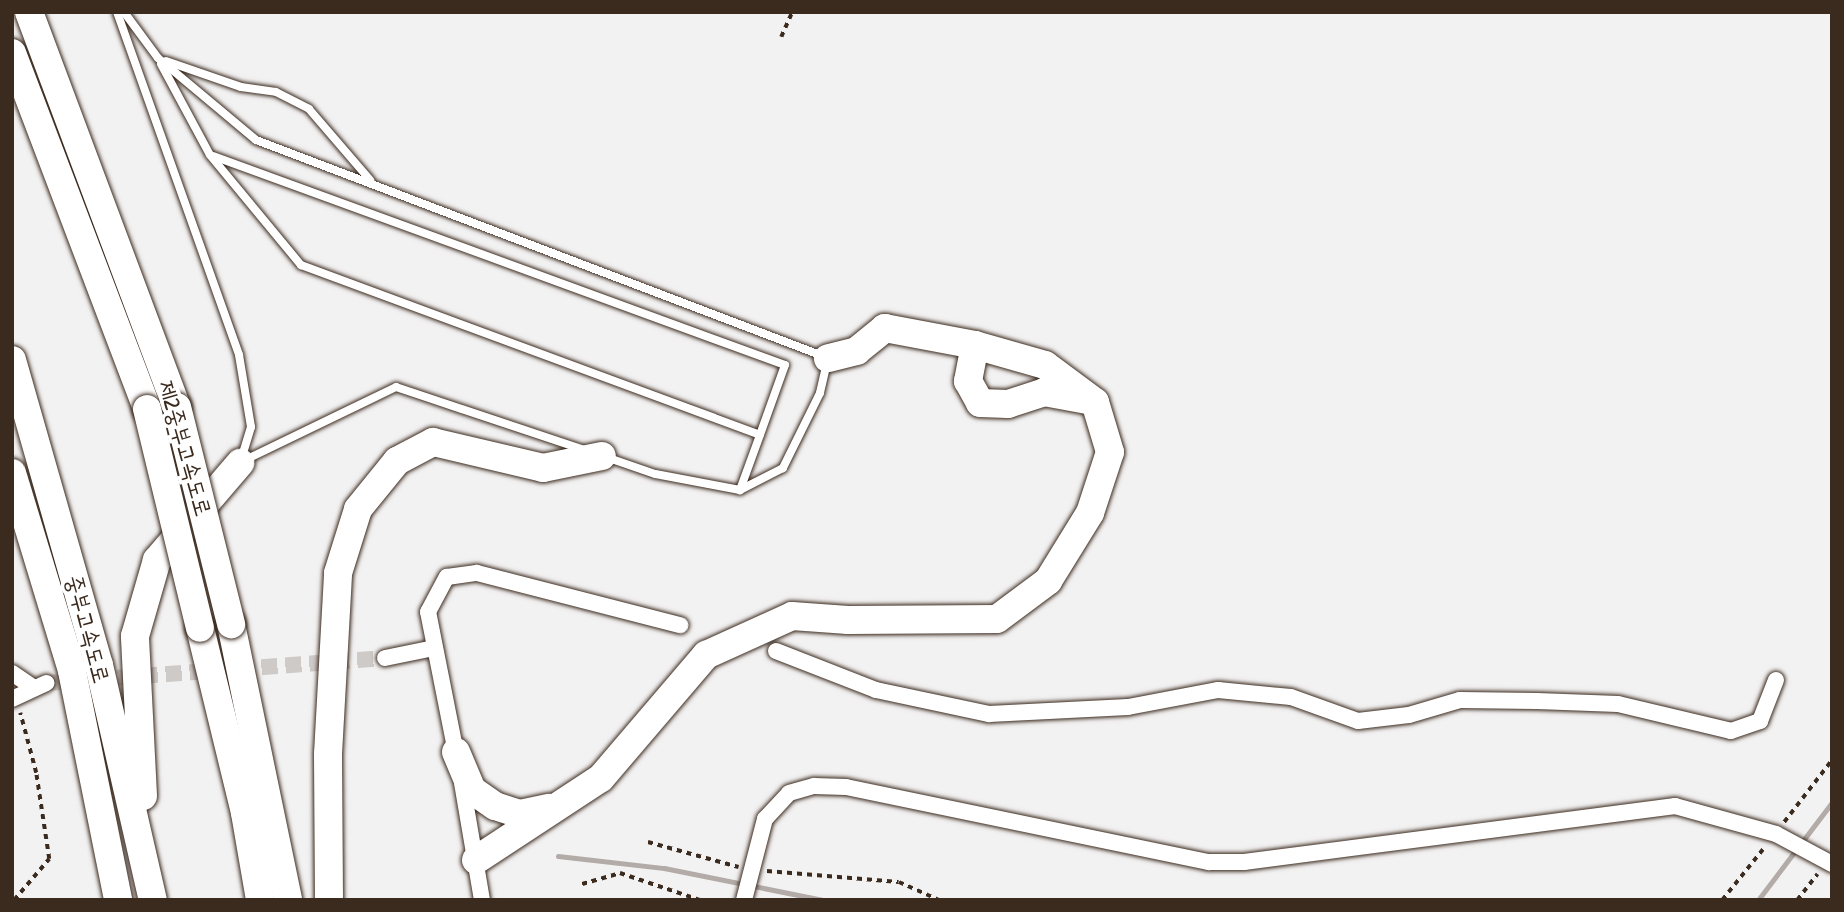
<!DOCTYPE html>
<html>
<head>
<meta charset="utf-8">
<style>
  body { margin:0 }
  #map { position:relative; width:1844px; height:912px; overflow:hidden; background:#f3f2f2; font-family:"Patrick Hand","Poor Story",sans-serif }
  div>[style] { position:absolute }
  .stream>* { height:5px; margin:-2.5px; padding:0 2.5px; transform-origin:2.5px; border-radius:2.5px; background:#b2aba7 }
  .minor-tunnel>* { height:16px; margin-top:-8px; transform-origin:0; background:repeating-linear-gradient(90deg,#cecac8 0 16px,transparent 0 24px) }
  .path>* { height:3.5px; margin-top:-1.75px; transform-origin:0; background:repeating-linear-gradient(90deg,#3b2a1e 0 5px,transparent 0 10px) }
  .roads { filter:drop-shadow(0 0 2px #3b2a1e) drop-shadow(0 0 2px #3b2a1e) }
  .service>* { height:8px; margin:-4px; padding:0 4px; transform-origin:4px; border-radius:4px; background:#fff }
  .minor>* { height:16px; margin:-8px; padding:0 8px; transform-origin:8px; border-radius:8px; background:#fff }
  .motorway>* { height:28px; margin:-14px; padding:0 14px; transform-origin:14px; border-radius:14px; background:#fff }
  .bridges { filter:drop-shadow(0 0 2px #3b2a1e) drop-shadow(0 0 2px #3b2a1e) }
  .motorway-bridge>* { height:28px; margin:-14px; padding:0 14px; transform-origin:14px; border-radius:14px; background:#fff }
  span { translate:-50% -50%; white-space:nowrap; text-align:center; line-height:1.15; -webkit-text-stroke:7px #fff; paint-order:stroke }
  .street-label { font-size:23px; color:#3b2a1e }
  .frame { position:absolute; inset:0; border:14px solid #3b2a1e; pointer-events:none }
</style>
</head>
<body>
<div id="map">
  <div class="stream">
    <i style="left:558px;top:856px;width:107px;rotate:6.5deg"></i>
    <i style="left:664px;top:868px;width:162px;rotate:11.4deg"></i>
    <i style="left:1758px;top:900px;width:123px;rotate:-52.9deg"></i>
  </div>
  <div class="minor-tunnel">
    <i style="left:46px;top:683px;width:340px;rotate:-4.2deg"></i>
  </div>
  <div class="path">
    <i style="left:781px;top:37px;width:27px;rotate:-66deg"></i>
    <i style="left:1784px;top:822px;width:78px;rotate:-52.3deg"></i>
    <i style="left:648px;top:842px;width:94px;rotate:15.4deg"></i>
    <i style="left:767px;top:871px;width:132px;rotate:4.8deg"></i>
    <i style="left:899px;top:882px;width:44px;rotate:24.2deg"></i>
    <i style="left:582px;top:884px;width:40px;rotate:-16deg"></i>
    <i style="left:620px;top:873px;width:84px;rotate:18.6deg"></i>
    <i style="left:14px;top:900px;width:54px;rotate:-49.5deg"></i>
    <i style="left:49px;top:859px;width:87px;rotate:-98.6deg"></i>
    <i style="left:36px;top:773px;width:62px;rotate:-104.9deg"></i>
    <i style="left:1722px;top:900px;width:67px;rotate:-51.1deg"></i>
    <i style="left:1797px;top:900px;width:33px;rotate:-52deg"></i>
  </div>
  <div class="roads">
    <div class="service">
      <i style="left:117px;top:12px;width:364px;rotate:70.4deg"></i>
      <i style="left:239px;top:355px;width:73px;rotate:80.5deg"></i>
      <i style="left:251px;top:427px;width:34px;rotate:107deg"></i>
      <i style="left:124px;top:12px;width:57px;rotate:53.5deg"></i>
      <i style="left:158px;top:58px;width:128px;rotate:39.9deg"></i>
      <i style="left:256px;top:140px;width:612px;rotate:20.86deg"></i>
      <i style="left:828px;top:358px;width:36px;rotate:103deg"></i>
      <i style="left:820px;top:393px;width:84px;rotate:116.3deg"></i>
      <i style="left:783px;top:468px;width:48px;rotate:152.9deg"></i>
      <i style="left:740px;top:490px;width:86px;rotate:-169.3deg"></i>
      <i style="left:655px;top:474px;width:52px;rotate:-160.9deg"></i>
      <i style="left:166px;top:61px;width:79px;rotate:19.1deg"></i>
      <i style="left:241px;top:87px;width:35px;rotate:8deg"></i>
      <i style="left:276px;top:92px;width:37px;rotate:27deg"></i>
      <i style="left:309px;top:109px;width:94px;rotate:49.3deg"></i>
      <i style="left:161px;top:64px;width:103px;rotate:61.7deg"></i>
      <i style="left:210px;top:155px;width:143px;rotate:50.4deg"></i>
      <i style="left:301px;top:265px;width:489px;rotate:20.3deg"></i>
      <i style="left:760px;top:435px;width:59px;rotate:110deg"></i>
      <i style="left:213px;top:156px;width:609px;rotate:20.07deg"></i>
      <i style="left:785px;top:365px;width:74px;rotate:109.7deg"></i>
      <i style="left:243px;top:461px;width:170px;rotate:-25.8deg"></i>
      <i style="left:396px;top:387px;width:198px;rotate:18.5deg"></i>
    </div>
    <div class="minor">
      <i style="left:776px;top:651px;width:107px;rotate:21.3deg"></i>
      <i style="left:876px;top:690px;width:116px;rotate:12deg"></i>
      <i style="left:989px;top:714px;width:139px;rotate:-2.9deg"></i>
      <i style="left:1128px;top:707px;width:92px;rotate:-10.7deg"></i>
      <i style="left:1218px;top:690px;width:73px;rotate:5.5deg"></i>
      <i style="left:1291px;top:697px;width:71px;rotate:19.7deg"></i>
      <i style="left:1358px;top:721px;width:51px;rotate:-6.7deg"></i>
      <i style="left:1409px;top:715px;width:53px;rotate:-16.4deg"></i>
      <i style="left:1460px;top:700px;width:77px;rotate:0.7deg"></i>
      <i style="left:1537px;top:701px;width:81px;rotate:2.1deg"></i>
      <i style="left:1618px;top:704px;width:116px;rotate:13.4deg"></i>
      <i style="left:1731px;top:731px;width:31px;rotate:-19deg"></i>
      <i style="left:1760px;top:721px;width:44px;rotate:-68.7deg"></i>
      <i style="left:385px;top:658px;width:50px;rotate:-11.5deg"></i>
      <i style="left:12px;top:673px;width:27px;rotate:34deg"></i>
      <i style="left:12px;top:699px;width:38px;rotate:-25deg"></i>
      <i style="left:457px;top:758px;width:149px;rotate:-101.2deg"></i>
      <i style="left:428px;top:612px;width:40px;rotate:-62deg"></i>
      <i style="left:447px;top:577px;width:30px;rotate:-8deg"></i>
      <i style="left:477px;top:573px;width:210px;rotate:14.4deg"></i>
      <i style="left:462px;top:783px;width:119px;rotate:80.3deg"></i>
      <i style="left:744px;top:900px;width:84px;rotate:-75.5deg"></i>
      <i style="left:765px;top:819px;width:35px;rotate:-47deg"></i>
      <i style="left:789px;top:793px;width:26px;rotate:-16deg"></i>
      <i style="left:814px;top:786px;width:32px;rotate:2deg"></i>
      <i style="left:846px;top:787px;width:371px;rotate:11.7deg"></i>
      <i style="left:1209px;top:862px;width:35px"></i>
      <i style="left:1244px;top:862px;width:435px;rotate:-7.4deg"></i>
      <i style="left:1675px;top:806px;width:105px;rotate:15.5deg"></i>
      <i style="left:1776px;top:834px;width:64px;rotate:28.2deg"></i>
    </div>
    <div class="motorway">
      <i style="left:29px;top:12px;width:422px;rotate:69.5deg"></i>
      <i style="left:12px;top:53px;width:381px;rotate:69.2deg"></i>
      <i style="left:975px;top:345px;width:37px;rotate:101deg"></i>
      <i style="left:968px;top:381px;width:25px;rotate:61deg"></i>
      <i style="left:980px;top:403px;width:28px;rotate:2deg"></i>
      <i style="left:1008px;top:404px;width:38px;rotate:-18deg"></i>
      <i style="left:1044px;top:392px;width:44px;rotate:10.5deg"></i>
      <i style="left:12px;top:360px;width:317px;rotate:74.1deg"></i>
      <i style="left:99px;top:665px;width:241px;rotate:77.1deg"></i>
      <i style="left:12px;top:473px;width:207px;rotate:73.1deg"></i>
      <i style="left:72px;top:671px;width:234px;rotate:78.6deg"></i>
      <i style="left:231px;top:624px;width:282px;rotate:78.3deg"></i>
      <i style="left:200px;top:628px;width:190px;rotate:76.3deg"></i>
      <i style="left:245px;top:813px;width:88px;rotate:80.2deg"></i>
      <i style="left:456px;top:752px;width:41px;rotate:67.2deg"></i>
      <i style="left:472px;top:790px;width:28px;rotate:35deg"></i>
      <i style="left:495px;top:806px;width:26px;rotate:18deg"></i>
      <i style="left:520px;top:814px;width:30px;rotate:-12deg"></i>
      <i style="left:143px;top:796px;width:160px;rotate:-92.9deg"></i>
      <i style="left:135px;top:636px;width:79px;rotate:-73.9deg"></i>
      <i style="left:157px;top:560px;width:128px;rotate:-49.4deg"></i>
      <i style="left:476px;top:860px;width:149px;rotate:-33.3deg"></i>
      <i style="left:601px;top:778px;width:162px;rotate:-49.5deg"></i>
      <i style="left:706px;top:655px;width:94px;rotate:-24.4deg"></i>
      <i style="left:792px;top:616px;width:56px;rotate:4.1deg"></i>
      <i style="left:848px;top:620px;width:149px;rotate:-0.4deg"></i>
      <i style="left:997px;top:619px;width:64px;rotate:-36.7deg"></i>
      <i style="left:1048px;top:581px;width:80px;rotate:-58.3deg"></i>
      <i style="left:1090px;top:513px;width:64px;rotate:-71.8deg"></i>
      <i style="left:1110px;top:452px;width:52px;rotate:-106.7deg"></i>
      <i style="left:1095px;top:402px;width:62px;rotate:-143.5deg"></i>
      <i style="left:1045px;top:365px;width:73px;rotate:-164.1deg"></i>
      <i style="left:975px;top:345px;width:92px;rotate:-169.3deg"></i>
      <i style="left:885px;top:328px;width:36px;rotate:141deg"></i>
      <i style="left:857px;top:351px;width:30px;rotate:166deg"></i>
      <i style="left:329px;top:900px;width:146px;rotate:-90.4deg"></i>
      <i style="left:328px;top:754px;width:181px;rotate:-86.8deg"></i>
      <i style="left:338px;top:573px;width:67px;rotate:-72.6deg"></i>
      <i style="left:358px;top:509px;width:62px;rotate:-50.9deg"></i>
      <i style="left:397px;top:461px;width:41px;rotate:-27.8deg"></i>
      <i style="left:433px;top:442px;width:113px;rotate:13.3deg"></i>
      <i style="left:543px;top:468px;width:60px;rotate:-11.5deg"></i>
    </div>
  </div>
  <div class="bridges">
    <div class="motorway-bridge">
      <i style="left:177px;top:407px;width:224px;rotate:76deg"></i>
      <i style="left:147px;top:409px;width:225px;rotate:76.4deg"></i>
    </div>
  </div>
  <div class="street-label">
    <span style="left:185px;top:448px;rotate:74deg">제2중부고속도로</span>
    <span style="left:88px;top:629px;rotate:75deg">중부고속도로</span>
  </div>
  <div class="frame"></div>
</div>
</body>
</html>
